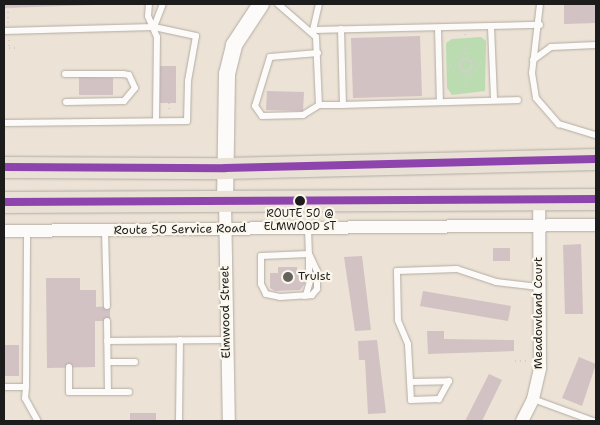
<!DOCTYPE html>
<html>
<head>
<meta charset="utf-8">
<style>
  body { margin:0 }
  #map { position:relative; width:600px; height:425px; overflow:hidden; background:#ece2d5; font-family:"Shantell Sans",sans-serif }
  div>[style] { position:absolute }
  .green>* { inset:0; background:#badcb0 }
  .building>* { inset:0; background:#d2c2c3 }
  .path>* { height:2px; margin-top:-1px; transform-origin:0; background:repeating-linear-gradient(90deg,#d2cfcc 0 1px,transparent 0 5px) }
  .path>.ring { margin:-1px; padding:0; box-sizing:content-box; background:none; border:2px solid #d2cfcc; border-radius:50% }
  .roads { filter:drop-shadow(0 0 1px #b2aca4) drop-shadow(0 0 1px #b2aca4) }
  .service>* { height:6px; margin:-3px; padding:0 3px; transform-origin:3px; border-radius:3px; background:#fcfbf9 }
  .minor>* { height:12px; margin:-6px; padding:0 6px; transform-origin:6px; border-radius:6px; background:#fcfbf9 }
  .tertiary>* { height:16px; margin:-8px; padding:0 8px; transform-origin:8px; border-radius:8px; background:#fcfbf9 }
  .trunk>* { height:21px; margin:-10.5px; padding:0 10.5px; transform-origin:10.5px; border-radius:10.5px; background:#e9e1d5 }
  .bus-1>* { height:8px; margin:-4px; padding:0 4px; transform-origin:4px; border-radius:4px; background:#8e44ad }
  .dots>* { width:14px; height:14px; translate:-50% -50%; box-sizing:border-box; border:2px solid #fbf7ec; border-radius:50% }
  span { translate:-50% -50%; white-space:nowrap; text-align:center; line-height:1.15; -webkit-text-stroke:4.5px #fbf7ec; paint-order:stroke }
  .bus-label { font-size:11px; color:#1c1c1c }
  .street-label { font-size:12px; color:#1c1c1c }
  .poi-label { font-size:12px; color:#1c1c1c }
  .left { translate:0 -50%; text-align:left }
  .frame { position:absolute; inset:0; border:5px solid #1c1c1c; pointer-events:none }
</style>
</head>
<body>
<div id="map">
  <div class="green">
    <i style="clip-path:polygon(481px 37px,486px 41px,485px 91px,452px 95px,447px 88px,446px 43px,452px 39px)"></i>
  </div>
  <div class="building">
    <i style="clip-path:polygon(4px 4px,124px 4px,4px 8px)"></i>
    <i style="clip-path:polygon(564px 4px,596px 4px,596px 23px,564px 24px)"></i>
    <i style="clip-path:polygon(420px 36px,422px 96px,353px 98px,351px 38px)"></i>
    <i style="clip-path:polygon(160px 66px,176px 66px,176px 103px,160px 103px)"></i>
    <i style="clip-path:polygon(79px 77px,113px 78px,113px 95px,79px 95px)"></i>
    <i style="clip-path:polygon(267px 91px,304px 92px,303px 111px,266px 110px)"></i>
    <i style="clip-path:polygon(581px 244px,583px 314px,565px 314px,563px 245px)"></i>
    <i style="clip-path:polygon(493px 248px,510px 248px,510px 261px,493px 261px)"></i>
    <i style="clip-path:polygon(362px 256px,371px 330px,355px 331px,344px 257px)"></i>
    <i style="clip-path:polygon(278px 267px,297px 267px,297px 271px,314px 273px,314px 281px,306px 282px,300px 290px,275px 291px,270px 288px,270px 273px,278px 273px)"></i>
    <i style="clip-path:polygon(46px 278px,80px 278px,80px 290px,96px 290px,96px 307px,110px 306px,110px 321px,95px 321px,95px 367px,47px 368px)"></i>
    <i style="clip-path:polygon(423px 291px,511px 306px,508px 321px,420px 306px)"></i>
    <i style="clip-path:polygon(427px 331px,444px 331px,444px 339px,514px 340px,514px 351px,428px 354px)"></i>
    <i style="clip-path:polygon(377px 340px,386px 413px,368px 414px,365px 360px,359px 360px,358px 341px)"></i>
    <i style="clip-path:polygon(4px 345px,19px 345px,19px 376px,4px 376px)"></i>
    <i style="clip-path:polygon(579px 357px,596px 364px,582px 406px,562px 398px)"></i>
    <i style="clip-path:polygon(489px 374px,502px 380px,482px 421px,465px 421px)"></i>
    <i style="clip-path:polygon(130px 413px,156px 413px,156px 421px,130px 421px)"></i>
  </div>
  <div class="path">
    <i style="left:8px;top:7px;width:16px;rotate:90deg"></i>
    <i style="left:465px;top:34px;width:14px;rotate:90deg"></i>
    <i style="left:465px;top:48px;width:23px;rotate:131deg"></i>
    <i style="left:450px;top:65px;width:24px;rotate:48deg"></i>
    <i style="left:466px;top:83px;width:24px;rotate:-52deg"></i>
    <i style="left:481px;top:64px;width:23px;rotate:-135deg"></i>
    <i style="left:9px;top:40px;width:8px;rotate:90deg"></i>
    <i style="left:9px;top:48px;width:10px"></i>
    <i style="left:465px;top:48px;width:10px;rotate:84deg"></i>
    <i class="ring" style="left:460px;top:59px;width:10px;height:10px"></i>
    <i style="left:450px;top:65px;width:10px"></i>
    <i style="left:466px;top:71px;width:23px;rotate:90deg"></i>
    <i style="left:169px;top:103px;width:10px;rotate:90deg"></i>
    <i style="left:515px;top:361px;width:13px"></i>
  </div>
  <div class="roads">
    <div class="service">
      <i style="left:149px;top:4px;width:12px;rotate:95deg"></i>
      <i style="left:148px;top:16px;width:23px;rotate:67deg"></i>
      <i style="left:157px;top:37px;width:84px;rotate:90.7deg"></i>
      <i style="left:278px;top:4px;width:50px;rotate:41deg"></i>
      <i style="left:316px;top:37px;width:68px;rotate:87.5deg"></i>
      <i style="left:319px;top:105px;width:24px"></i>
      <i style="left:540px;top:4px;width:69px;rotate:96.6deg"></i>
      <i style="left:532px;top:73px;width:25px;rotate:81deg"></i>
      <i style="left:536px;top:98px;width:35px;rotate:49deg"></i>
      <i style="left:559px;top:124px;width:39px;rotate:17deg"></i>
      <i style="left:154px;top:27px;width:25px;rotate:-69deg"></i>
      <i style="left:491px;top:27px;width:73px;rotate:87.6deg"></i>
      <i style="left:438px;top:28px;width:74px;rotate:88.5deg"></i>
      <i style="left:341px;top:29px;width:76px;rotate:88.5deg"></i>
      <i style="left:343px;top:105px;width:175px;rotate:-1.6deg"></i>
      <i style="left:313px;top:30px;width:227px;rotate:-1.3deg"></i>
      <i style="left:313px;top:30px;width:27px;rotate:-77deg"></i>
      <i style="left:4px;top:31px;width:150px;rotate:-1.5deg"></i>
      <i style="left:154px;top:27px;width:43px;rotate:12.1deg"></i>
      <i style="left:196px;top:36px;width:46px;rotate:100.1deg"></i>
      <i style="left:188px;top:81px;width:40px;rotate:91.4deg"></i>
      <i style="left:187px;top:121px;width:183px;rotate:179.4deg"></i>
      <i style="left:318px;top:53px;width:48px;rotate:175.2deg"></i>
      <i style="left:270px;top:57px;width:51px;rotate:107deg"></i>
      <i style="left:255px;top:106px;width:12px;rotate:55deg"></i>
      <i style="left:262px;top:116px;width:41px;rotate:-1.4deg"></i>
      <i style="left:303px;top:115px;width:19px;rotate:-32deg"></i>
      <i style="left:533px;top:60px;width:22px;rotate:-36deg"></i>
      <i style="left:551px;top:47px;width:45px;rotate:-2.5deg"></i>
      <i style="left:65px;top:74px;width:58px"></i>
      <i style="left:123px;top:74px;width:6px;rotate:9deg"></i>
      <i style="left:129px;top:75px;width:14px;rotate:65deg"></i>
      <i style="left:135px;top:88px;width:17px;rotate:130deg"></i>
      <i style="left:124px;top:101px;width:58px;rotate:179deg"></i>
      <i style="left:308px;top:228px;width:26px;rotate:88deg"></i>
      <i style="left:309px;top:254px;width:48px;rotate:177.6deg"></i>
      <i style="left:261px;top:256px;width:28px;rotate:90deg"></i>
      <i style="left:261px;top:284px;width:11px;rotate:63deg"></i>
      <i style="left:266px;top:294px;width:14px;rotate:12deg"></i>
      <i style="left:280px;top:297px;width:26px;rotate:-4deg"></i>
      <i style="left:306px;top:295px;width:15px;rotate:-74deg"></i>
      <i style="left:105px;top:231px;width:75px;rotate:88.5deg"></i>
      <i style="left:309px;top:258px;width:15px;rotate:90deg"></i>
      <i style="left:304px;top:296px;width:8px;rotate:-7deg"></i>
      <i style="left:312px;top:295px;width:8px;rotate:-50deg"></i>
      <i style="left:317px;top:289px;width:18px;rotate:-90deg"></i>
      <i style="left:317px;top:271px;width:19px;rotate:-115deg"></i>
      <i style="left:107px;top:321px;width:71px;rotate:89.2deg"></i>
      <i style="left:107px;top:341px;width:120px;rotate:-0.5deg"></i>
      <i style="left:108px;top:362px;width:27px"></i>
      <i style="left:69px;top:367px;width:25px;rotate:90deg"></i>
      <i style="left:69px;top:392px;width:60px"></i>
      <i style="left:410px;top:382px;width:39px;rotate:-1deg"></i>
      <i style="left:449px;top:381px;width:21px;rotate:119deg"></i>
      <i style="left:439px;top:399px;width:28px;rotate:178deg"></i>
      <i style="left:411px;top:400px;width:56px;rotate:-93.1deg"></i>
      <i style="left:408px;top:344px;width:26px;rotate:-113deg"></i>
      <i style="left:398px;top:320px;width:49px;rotate:-91.2deg"></i>
      <i style="left:397px;top:271px;width:60px;rotate:-1.9deg"></i>
      <i style="left:457px;top:269px;width:41px;rotate:18.4deg"></i>
      <i style="left:496px;top:282px;width:43px;rotate:6.6deg"></i>
      <i style="left:4px;top:387px;width:22px"></i>
      <i style="left:26px;top:387px;width:156px;rotate:-89.6deg"></i>
      <i style="left:26px;top:387px;width:11px;rotate:95deg"></i>
      <i style="left:25px;top:398px;width:26px;rotate:61deg"></i>
      <i style="left:533px;top:399px;width:64px;rotate:20.1deg"></i>
      <i style="left:179px;top:421px;width:81px;rotate:-89.3deg"></i>
    </div>
    <div class="minor">
      <i style="left:225px;top:202px;width:219px;rotate:89deg"></i>
      <i style="left:4px;top:231px;width:592px;rotate:-0.58deg"></i>
      <i style="left:522px;top:421px;width:25px;rotate:-63deg"></i>
      <i style="left:533px;top:399px;width:32px;rotate:-77deg"></i>
      <i style="left:540px;top:368px;width:168px;rotate:-90.3deg"></i>
    </div>
    <div class="tertiary">
      <i style="left:225px;top:202px;width:128px;rotate:-89.1deg"></i>
      <i style="left:227px;top:74px;width:30px;rotate:-76deg"></i>
      <i style="left:234px;top:45px;width:49px;rotate:-56.6deg"></i>
    </div>
    <div class="trunk">
      <i style="left:4px;top:167px;width:221px;rotate:0.3deg"></i>
      <i style="left:225px;top:168px;width:371px;rotate:-1.4deg"></i>
      <i style="left:4px;top:202px;width:592px;rotate:-0.29deg"></i>
    </div>
  </div>
  <div class="bus-1">
    <i style="left:4px;top:167px;width:221px;rotate:0.3deg"></i>
    <i style="left:225px;top:168px;width:371px;rotate:-1.4deg"></i>
    <i style="left:4px;top:202px;width:592px;rotate:-0.29deg"></i>
  </div>
  <div class="dots">
    <i style="left:300px;top:201px;background:#1c1c1c"></i>
    <i style="left:288px;top:277px;background:#65615d"></i>
  </div>
  <div class="bus-label">
    <span style="left:300px;top:221px">ROUTE 50 @<br>ELMWOOD ST</span>
  </div>
  <div class="street-label">
    <span style="left:180px;top:230px;rotate:-1deg">Route 50 Service Road</span>
    <span style="left:226px;top:312px;rotate:-91deg">Elmwood Street</span>
    <span style="left:539px;top:313px;rotate:-90deg">Meadowland Court</span>
  </div>
  <div class="poi-label">
    <span class="left" style="left:298px;top:277px">Truist</span>
  </div>
  <div class="frame"></div>
</div>
</body>
</html>
